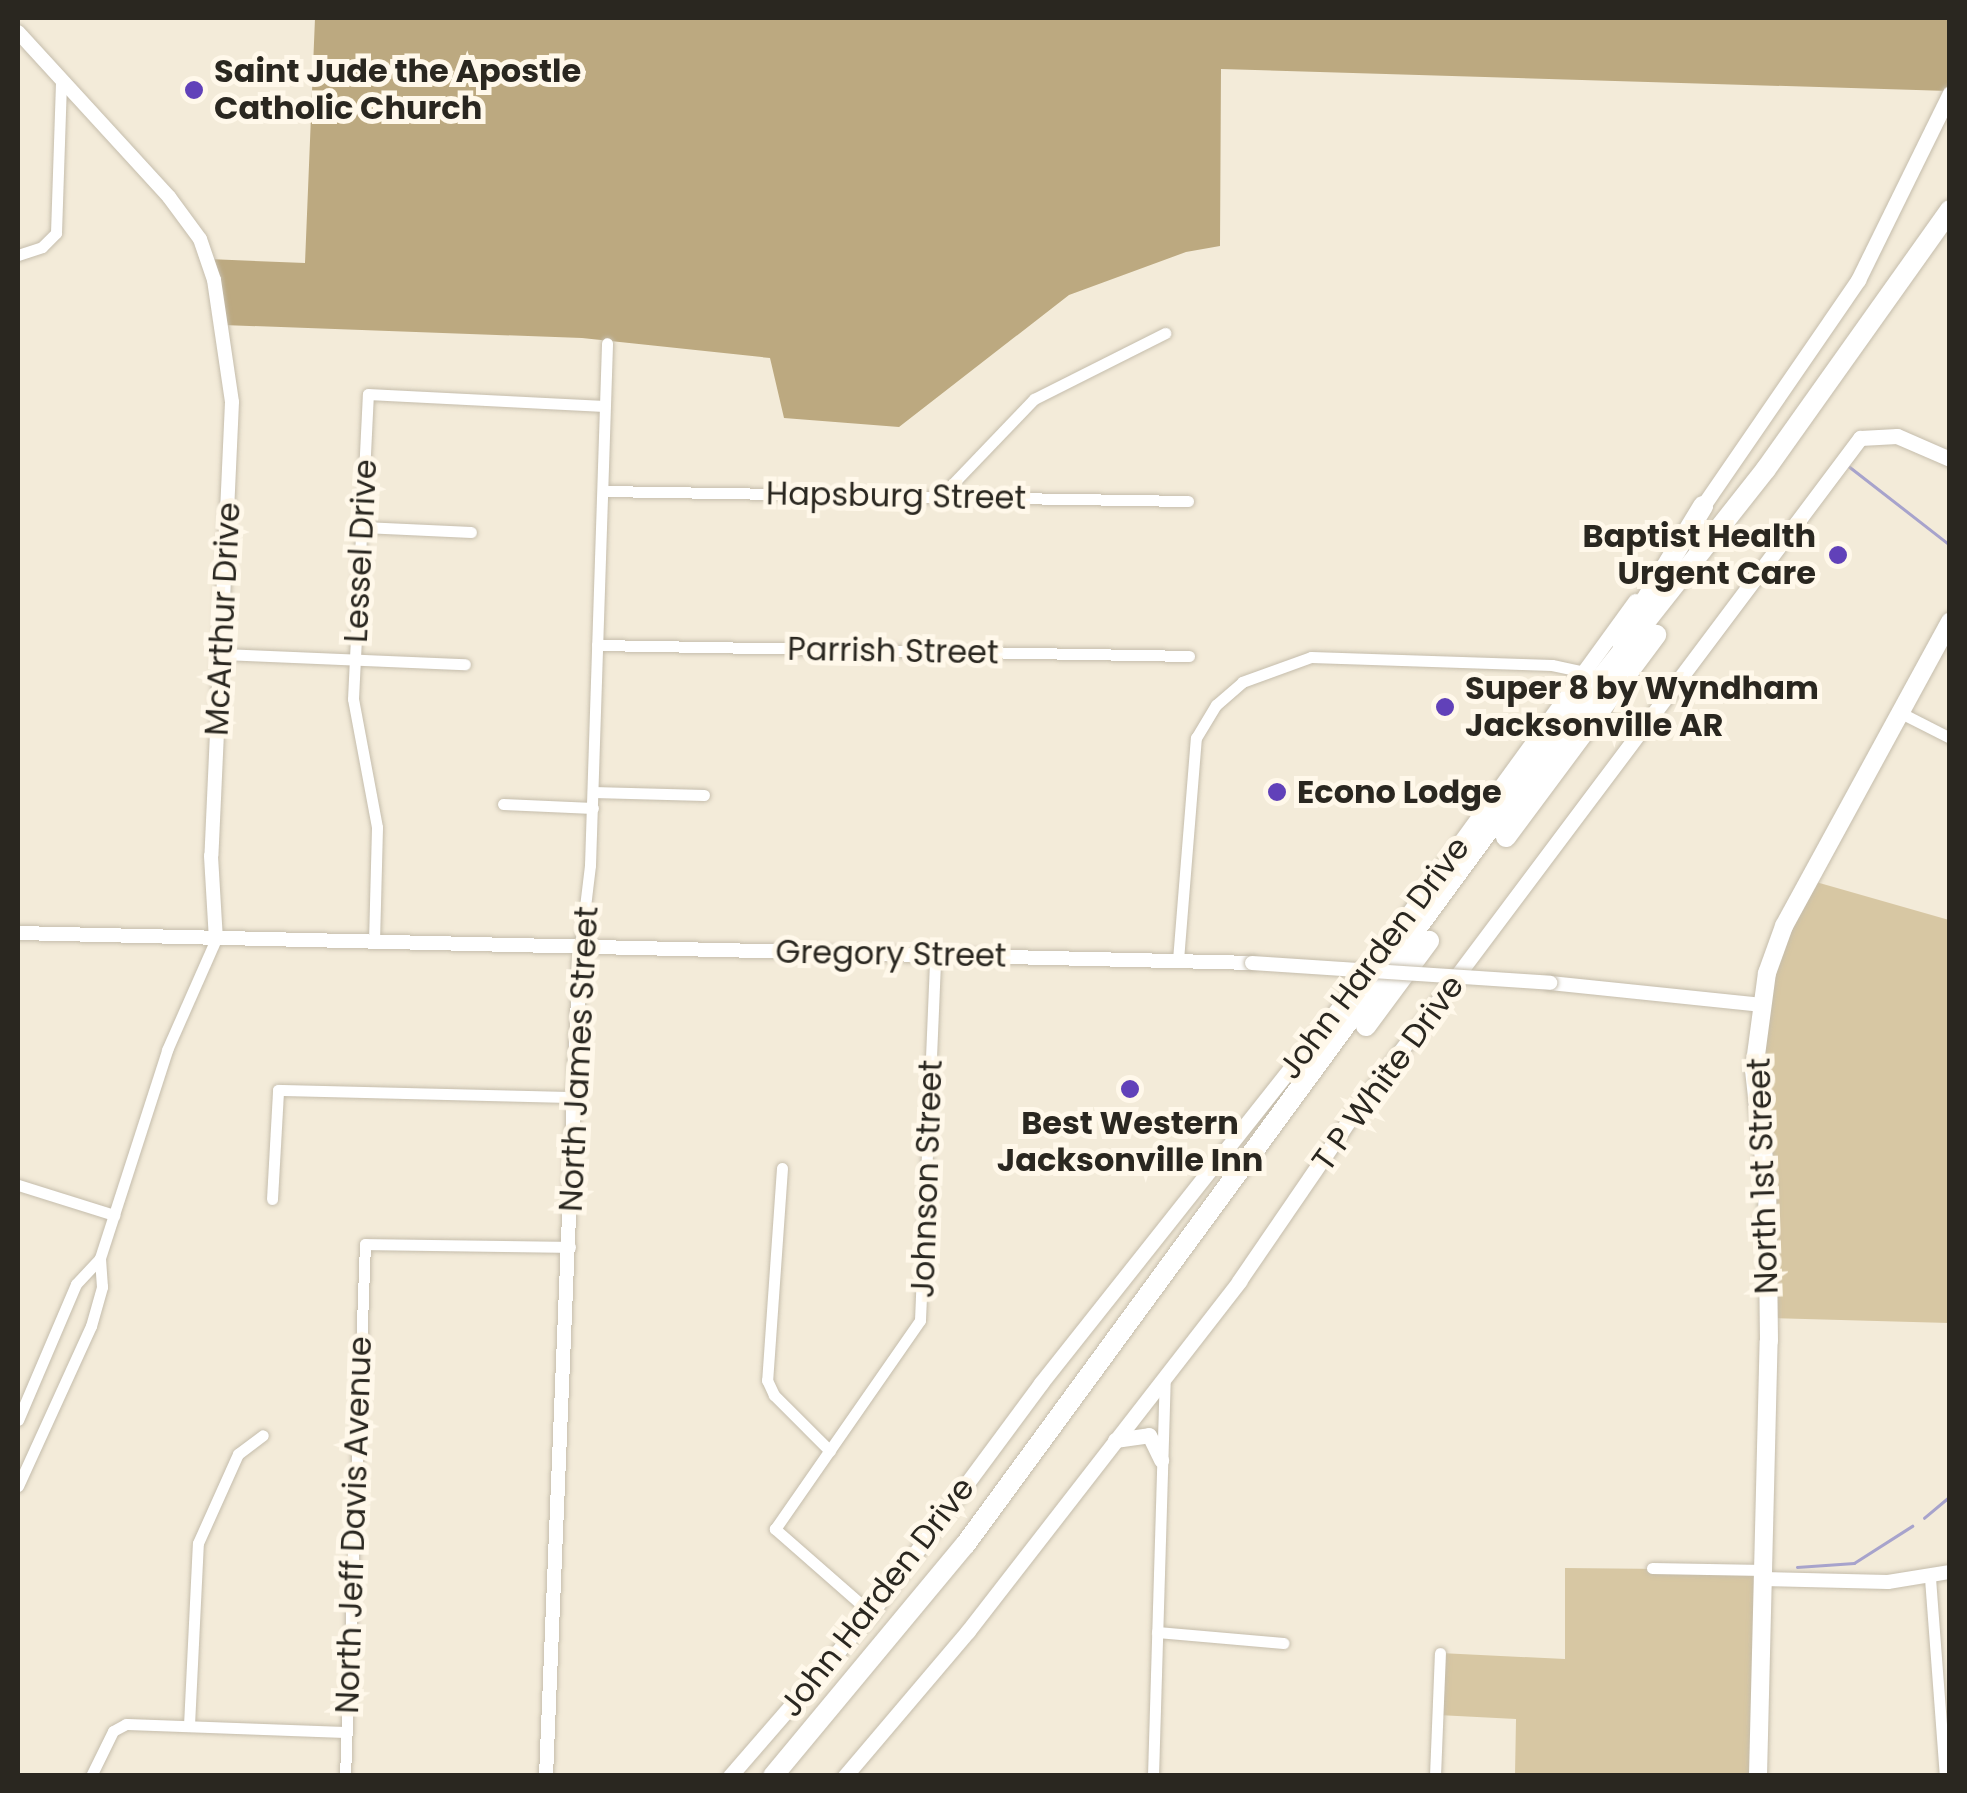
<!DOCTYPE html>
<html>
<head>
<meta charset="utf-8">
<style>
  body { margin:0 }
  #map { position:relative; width:1967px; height:1793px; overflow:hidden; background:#f3ebd9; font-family:Poppins,sans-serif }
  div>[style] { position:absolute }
  .green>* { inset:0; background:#d7c7a3 }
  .forest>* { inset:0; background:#bca980 }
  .stream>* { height:2.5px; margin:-1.25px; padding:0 1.25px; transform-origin:1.25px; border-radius:1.25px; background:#a7a3cc }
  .roads { filter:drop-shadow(0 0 2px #c5bdac) drop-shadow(0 0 2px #c5bdac) }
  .minor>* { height:11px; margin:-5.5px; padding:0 5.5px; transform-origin:5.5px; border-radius:5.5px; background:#fff }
  .tertiary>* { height:14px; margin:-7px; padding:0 7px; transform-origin:7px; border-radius:7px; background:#fff }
  .secondary>* { height:15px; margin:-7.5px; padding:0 7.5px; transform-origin:7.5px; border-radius:7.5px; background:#fff }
  .primary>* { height:18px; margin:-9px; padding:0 9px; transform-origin:9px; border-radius:9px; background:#fff }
  .motorway>* { height:20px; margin:-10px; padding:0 10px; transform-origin:10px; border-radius:10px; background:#fff }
  .bridges { filter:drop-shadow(0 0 2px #c5bdac) drop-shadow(0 0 2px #c5bdac) }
  .tertiary-bridge>* { height:14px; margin:-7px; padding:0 7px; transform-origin:7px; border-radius:7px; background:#fff }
  .dots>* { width:28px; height:28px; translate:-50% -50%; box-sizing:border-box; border:5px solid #fff8ea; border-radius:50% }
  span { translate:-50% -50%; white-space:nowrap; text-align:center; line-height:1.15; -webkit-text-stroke:10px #fff8ea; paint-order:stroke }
  .poi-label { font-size:32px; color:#2a2720; font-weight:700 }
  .left { translate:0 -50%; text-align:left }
  .right { translate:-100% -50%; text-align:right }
  .street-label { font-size:32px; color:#2a2720 }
  .frame { position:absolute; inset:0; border:20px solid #2a2720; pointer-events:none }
</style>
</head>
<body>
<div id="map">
  <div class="green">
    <i style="clip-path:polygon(1809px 880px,1949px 920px,1949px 1323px,1769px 1318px,1755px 1111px,1767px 973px)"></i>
    <i style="clip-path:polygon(1565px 1568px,1764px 1570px,1758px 1775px,1515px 1775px,1516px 1719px,1438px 1715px,1440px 1653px,1565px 1659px)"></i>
  </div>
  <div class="forest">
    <i style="clip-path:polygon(315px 18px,1949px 18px,1949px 91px,1221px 69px,1220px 246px,1186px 252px,1069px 295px,899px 427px,784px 418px,770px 358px,582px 338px,223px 325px,208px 259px,305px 263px)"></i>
  </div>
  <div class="stream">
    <i style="left:1846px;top:464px;width:132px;rotate:37.9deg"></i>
    <i style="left:1924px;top:1518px;width:34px;rotate:-40deg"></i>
    <i style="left:1797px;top:1567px;width:57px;rotate:-4deg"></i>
    <i style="left:1854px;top:1563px;width:69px;rotate:-32.5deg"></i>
  </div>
  <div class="roads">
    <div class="minor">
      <i style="left:18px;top:255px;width:25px;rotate:-18deg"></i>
      <i style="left:42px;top:247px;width:20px;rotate:-45deg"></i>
      <i style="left:56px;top:233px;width:153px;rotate:-88.1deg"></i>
      <i style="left:603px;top:491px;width:585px;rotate:0.98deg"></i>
      <i style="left:940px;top:497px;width:136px;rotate:-46.2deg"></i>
      <i style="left:1034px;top:399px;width:147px;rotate:-26.7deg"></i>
      <i style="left:363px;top:527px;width:108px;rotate:2.7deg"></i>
      <i style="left:597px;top:645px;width:592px;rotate:1.06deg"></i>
      <i style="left:222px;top:654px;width:243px;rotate:2.4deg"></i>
      <i style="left:1901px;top:713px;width:55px;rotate:27deg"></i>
      <i style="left:593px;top:792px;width:111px;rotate:1.5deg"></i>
      <i style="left:503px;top:804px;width:90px;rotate:2.5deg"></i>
      <i style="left:374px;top:942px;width:115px;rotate:-88.5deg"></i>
      <i style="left:377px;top:827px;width:130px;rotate:-100.6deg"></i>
      <i style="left:353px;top:699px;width:305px;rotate:-87.2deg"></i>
      <i style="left:368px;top:394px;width:236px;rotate:2.9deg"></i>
      <i style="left:580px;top:948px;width:84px;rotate:-83.1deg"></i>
      <i style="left:590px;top:865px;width:522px;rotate:-88.13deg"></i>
      <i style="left:1178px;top:960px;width:223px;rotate:-85.4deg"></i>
      <i style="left:1196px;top:738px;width:39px;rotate:-59deg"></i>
      <i style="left:1216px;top:705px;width:35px;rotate:-41deg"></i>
      <i style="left:1242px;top:682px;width:73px;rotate:-19.9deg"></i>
      <i style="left:1311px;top:657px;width:241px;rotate:1.9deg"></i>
      <i style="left:1552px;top:665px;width:33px;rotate:12deg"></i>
      <i style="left:782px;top:1168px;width:213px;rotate:94deg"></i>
      <i style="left:767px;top:1380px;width:17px;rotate:65deg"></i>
      <i style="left:774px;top:1395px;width:79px;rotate:45deg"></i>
      <i style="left:18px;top:1185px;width:101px;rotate:17.4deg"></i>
      <i style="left:272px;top:1199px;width:109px;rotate:-86.8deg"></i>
      <i style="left:278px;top:1090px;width:296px;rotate:1.4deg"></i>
      <i style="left:18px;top:1420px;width:148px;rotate:-66.9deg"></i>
      <i style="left:76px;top:1284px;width:35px;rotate:-47deg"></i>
      <i style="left:18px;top:1486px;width:176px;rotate:-65.5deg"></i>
      <i style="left:91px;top:1326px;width:41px;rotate:-74.2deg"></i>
      <i style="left:102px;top:1287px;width:29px;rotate:-94deg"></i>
      <i style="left:100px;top:1258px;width:219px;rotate:-72.1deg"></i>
      <i style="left:167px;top:1050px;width:121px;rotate:-66.2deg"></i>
      <i style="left:1652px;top:1568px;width:112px;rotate:1deg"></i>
      <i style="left:1930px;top:1578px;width:199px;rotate:85.7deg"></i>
      <i style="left:871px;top:1613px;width:128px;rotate:-138.8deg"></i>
      <i style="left:775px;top:1529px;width:254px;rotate:-55.2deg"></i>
      <i style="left:920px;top:1320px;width:364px;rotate:-87.6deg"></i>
      <i style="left:1157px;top:1632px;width:127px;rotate:5deg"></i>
      <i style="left:189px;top:1725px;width:182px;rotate:-87.2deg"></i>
      <i style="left:198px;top:1543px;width:98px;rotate:-65.8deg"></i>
      <i style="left:238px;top:1454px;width:31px;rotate:-37deg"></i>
      <i style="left:91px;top:1776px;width:50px;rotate:-63.9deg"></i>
      <i style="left:113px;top:1731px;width:15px;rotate:-28deg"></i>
      <i style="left:126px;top:1724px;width:220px;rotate:2.1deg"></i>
      <i style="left:345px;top:1776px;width:532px;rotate:-87.85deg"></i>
      <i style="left:365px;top:1244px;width:205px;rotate:0.8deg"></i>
      <i style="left:1153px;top:1776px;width:401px;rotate:-88.3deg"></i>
      <i style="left:1435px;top:1776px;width:123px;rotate:-87.7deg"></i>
    </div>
    <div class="tertiary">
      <i style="left:18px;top:32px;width:224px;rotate:47.5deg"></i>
      <i style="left:169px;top:197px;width:52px;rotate:53.6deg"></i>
      <i style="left:200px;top:239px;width:43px;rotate:71.1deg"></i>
      <i style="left:214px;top:280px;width:123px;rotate:81.6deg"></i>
      <i style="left:232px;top:402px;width:454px;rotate:92.6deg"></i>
      <i style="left:211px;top:856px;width:83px;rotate:86.6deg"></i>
      <i style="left:18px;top:933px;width:1234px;rotate:1.39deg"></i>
      <i style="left:1550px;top:983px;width:214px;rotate:5.9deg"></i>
      <i style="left:1763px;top:1579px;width:125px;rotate:1.4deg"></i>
      <i style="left:1888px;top:1582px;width:63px;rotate:-9.2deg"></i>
      <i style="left:546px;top:1776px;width:829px;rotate:-87.65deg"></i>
    </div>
    <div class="secondary">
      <i style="left:1698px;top:513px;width:283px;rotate:-55.5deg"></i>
      <i style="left:1858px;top:280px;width:208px;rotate:-63.8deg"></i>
      <i style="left:1115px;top:1440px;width:34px;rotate:-8deg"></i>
      <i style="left:1149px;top:1435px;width:28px;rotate:64deg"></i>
      <i style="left:730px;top:1776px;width:216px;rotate:-49.1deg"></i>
      <i style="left:871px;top:1613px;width:286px;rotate:-53.5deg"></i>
      <i style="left:1041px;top:1383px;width:495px;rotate:-51.6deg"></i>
      <i style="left:1349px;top:995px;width:487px;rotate:-54deg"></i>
      <i style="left:845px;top:1776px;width:190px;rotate:-49.7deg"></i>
      <i style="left:968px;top:1631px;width:443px;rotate:-52.2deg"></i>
      <i style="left:1239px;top:1281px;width:204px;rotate:-55.6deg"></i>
      <i style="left:1354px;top:1113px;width:844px;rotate:-53.14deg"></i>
      <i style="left:1860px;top:438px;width:37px;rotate:-3deg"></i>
      <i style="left:1897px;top:436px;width:58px;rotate:23.5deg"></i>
    </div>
    <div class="primary">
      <i style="left:1758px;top:1776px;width:435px;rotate:-88.6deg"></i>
      <i style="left:1769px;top:1341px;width:155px;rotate:-90.7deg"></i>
      <i style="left:1767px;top:1186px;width:117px;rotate:-96.4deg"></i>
      <i style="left:1754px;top:1070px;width:98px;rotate:-82.4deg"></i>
      <i style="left:1767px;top:973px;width:50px;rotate:-70.1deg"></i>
      <i style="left:1784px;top:926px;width:347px;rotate:-61.4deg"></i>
    </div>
    <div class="motorway">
      <i style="left:1621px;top:641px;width:158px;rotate:-58.7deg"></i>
      <i style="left:1506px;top:837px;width:252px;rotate:-53.4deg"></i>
      <i style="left:1366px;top:1026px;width:106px;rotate:-53.5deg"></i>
      <i style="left:773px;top:1776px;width:300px;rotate:-50.3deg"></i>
      <i style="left:965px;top:1545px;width:1051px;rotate:-53.78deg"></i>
      <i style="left:1586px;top:697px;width:290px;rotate:-51.7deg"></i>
      <i style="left:1766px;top:469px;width:318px;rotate:-54.6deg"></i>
    </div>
  </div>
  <div class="bridges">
    <div class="tertiary-bridge">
      <i style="left:1252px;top:963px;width:299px;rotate:3.8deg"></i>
    </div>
  </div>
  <div class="dots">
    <i style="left:194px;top:90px;background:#6141b9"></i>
    <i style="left:1838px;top:555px;background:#6141b9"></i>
    <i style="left:1445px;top:707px;background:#6141b9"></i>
    <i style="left:1277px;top:792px;background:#6141b9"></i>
    <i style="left:1130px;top:1089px;background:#6141b9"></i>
  </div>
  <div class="poi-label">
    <span class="left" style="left:214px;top:90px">Saint Jude the Apostle<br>Catholic Church</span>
    <span class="right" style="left:1816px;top:555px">Baptist Health<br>Urgent Care</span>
    <span class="left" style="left:1465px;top:707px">Super 8 by Wyndham<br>Jacksonville AR</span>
    <span class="left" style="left:1297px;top:792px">Econo Lodge</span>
    <span style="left:1130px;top:1142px">Best Western<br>Jacksonville Inn</span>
  </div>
  <div class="street-label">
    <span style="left:896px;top:496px;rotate:1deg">Hapsburg Street</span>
    <span style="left:361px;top:551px;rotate:-87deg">Lessel Drive</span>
    <span style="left:223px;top:619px;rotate:-87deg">McArthur Drive</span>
    <span style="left:893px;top:651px;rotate:1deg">Parrish Street</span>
    <span style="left:891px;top:954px;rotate:1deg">Gregory Street</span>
    <span style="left:1374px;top:958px;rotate:-53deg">John Harden Drive</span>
    <span style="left:579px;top:1059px;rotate:-87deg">North James Street</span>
    <span style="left:1388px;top:1073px;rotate:-54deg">T P White Drive</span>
    <span style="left:1763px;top:1176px;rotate:-92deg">North 1st Street</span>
    <span style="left:927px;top:1179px;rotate:-88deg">Johnson Street</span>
    <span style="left:354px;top:1525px;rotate:-88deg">North Jeff Davis Avenue</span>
    <span style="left:877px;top:1597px;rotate:-52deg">John Harden Drive</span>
  </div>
  <div class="frame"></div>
</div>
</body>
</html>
